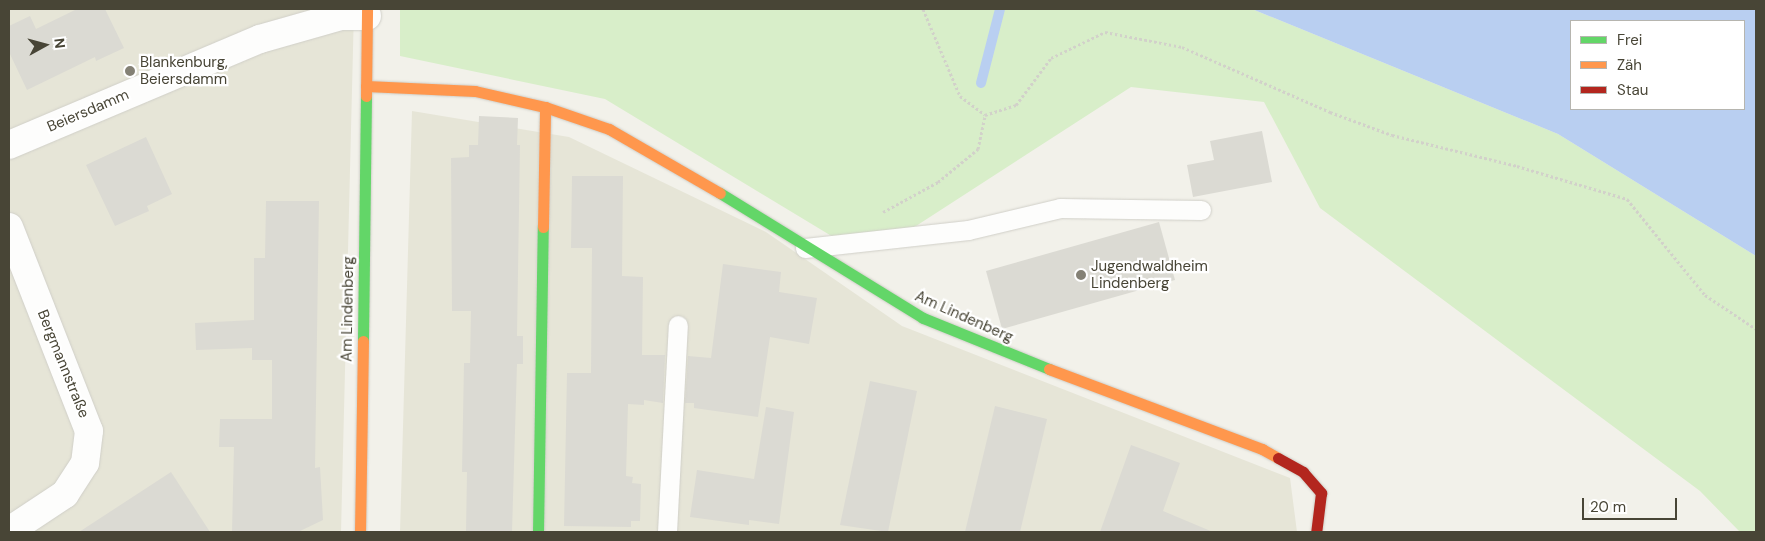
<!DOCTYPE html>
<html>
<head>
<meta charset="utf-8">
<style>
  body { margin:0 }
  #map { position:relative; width:1765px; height:541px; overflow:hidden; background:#f2f1ea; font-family:"DM Sans",sans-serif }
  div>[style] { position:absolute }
  .residential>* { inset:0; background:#e6e5d7 }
  .green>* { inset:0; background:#d8eec9 }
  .water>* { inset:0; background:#b9cff1 }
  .stream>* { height:10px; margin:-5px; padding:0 5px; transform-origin:5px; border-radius:5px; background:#b9cff1 }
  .building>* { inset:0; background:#dbdad3 }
  .path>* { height:3px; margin-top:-1.5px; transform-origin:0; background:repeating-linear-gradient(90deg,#d2d1ca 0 2.5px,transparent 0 5px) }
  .roads { filter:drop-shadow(0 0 1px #d0cfc8) drop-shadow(0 0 1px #d0cfc8) }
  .lane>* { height:19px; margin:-9.5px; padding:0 9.5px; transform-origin:9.5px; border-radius:9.5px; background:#fdfdfc }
  .street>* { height:28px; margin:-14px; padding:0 14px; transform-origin:14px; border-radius:14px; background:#fdfdfc }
  .fast>* { height:11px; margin:-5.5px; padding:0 5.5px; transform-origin:5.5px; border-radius:5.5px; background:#63d668 }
  .slow>* { height:11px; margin:-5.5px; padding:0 5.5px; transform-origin:5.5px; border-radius:5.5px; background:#ff974d }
  .jam>* { height:11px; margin:-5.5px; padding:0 5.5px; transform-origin:5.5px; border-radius:5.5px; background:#b3261e }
  .dots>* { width:14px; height:14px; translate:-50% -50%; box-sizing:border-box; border:2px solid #fff; border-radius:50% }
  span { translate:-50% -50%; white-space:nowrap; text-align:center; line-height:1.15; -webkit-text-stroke:4.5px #fff; paint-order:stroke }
  .poi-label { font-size:15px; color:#484536 }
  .left { translate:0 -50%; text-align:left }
  .street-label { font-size:15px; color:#484536 }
  .frame { position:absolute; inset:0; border:10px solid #484536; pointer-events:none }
  .legend { position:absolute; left:1570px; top:20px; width:175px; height:90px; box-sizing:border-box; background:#fff; border:1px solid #b6b5af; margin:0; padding:6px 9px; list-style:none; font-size:15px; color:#484536 }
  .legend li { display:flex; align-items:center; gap:10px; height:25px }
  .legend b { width:25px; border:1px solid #b6b5af }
  .north { position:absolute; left:20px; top:20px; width:50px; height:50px; -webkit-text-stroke:4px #fff; paint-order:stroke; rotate:83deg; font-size:14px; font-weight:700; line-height:20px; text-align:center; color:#484536 }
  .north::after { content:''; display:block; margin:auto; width:18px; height:22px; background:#484536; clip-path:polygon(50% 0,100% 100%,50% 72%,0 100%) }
  .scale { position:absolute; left:1582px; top:498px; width:95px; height:22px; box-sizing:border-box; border:2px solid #484536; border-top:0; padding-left:6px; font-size:15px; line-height:18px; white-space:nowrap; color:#484536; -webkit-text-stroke:4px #fff; paint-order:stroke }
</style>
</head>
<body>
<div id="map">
  <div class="residential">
    <i style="clip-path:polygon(9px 9px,354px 9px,341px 532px,9px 532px)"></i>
    <i style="clip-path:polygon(412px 111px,569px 137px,766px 232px,902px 326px,1290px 478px,1297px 532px,400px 532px)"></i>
  </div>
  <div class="green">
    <i style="clip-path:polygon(400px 9px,1252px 9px,1558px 134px,1756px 256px,1756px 532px,1740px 532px,1700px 491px,1320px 208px,1264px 102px,1131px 87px,916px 226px,858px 252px,605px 99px,400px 56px)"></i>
  </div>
  <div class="water">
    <i style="clip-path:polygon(evenodd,1252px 9px,1756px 9px,1756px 256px,1558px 134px,1252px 9px,1571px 21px,1744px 21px,1744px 109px,1571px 109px,1571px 21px)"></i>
  </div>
  <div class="stream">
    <i style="left:981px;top:83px;width:76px;rotate:-75.6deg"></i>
  </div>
  <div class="building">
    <i style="clip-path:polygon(77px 9px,105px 9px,124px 48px,96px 61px,95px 57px,27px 90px,9px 52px,9px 26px,30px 16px,36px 29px)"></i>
    <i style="clip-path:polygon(479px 116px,518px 118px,517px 145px,520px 145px,517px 336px,523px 336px,523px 364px,517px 364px,512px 532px,466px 532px,467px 472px,462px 472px,464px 363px,470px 363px,471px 311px,452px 311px,451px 158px,469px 157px,469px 145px,478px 145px)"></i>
    <i style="clip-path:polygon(1262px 131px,1272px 182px,1193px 197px,1187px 165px,1214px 160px,1210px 141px)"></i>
    <i style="clip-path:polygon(146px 137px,172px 194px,147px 206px,149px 211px,115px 226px,86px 165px)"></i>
    <i style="clip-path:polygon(572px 176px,623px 176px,622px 276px,643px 277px,642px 355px,665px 355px,663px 403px,644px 400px,644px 405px,628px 404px,626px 476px,633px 477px,632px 483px,641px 484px,640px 521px,631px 521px,631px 527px,564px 526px,567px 373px,591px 373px,592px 248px,571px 248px)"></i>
    <i style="clip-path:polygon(266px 201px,319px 201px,315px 468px,320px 467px,323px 520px,298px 532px,232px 532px,234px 447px,219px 447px,220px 419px,272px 419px,272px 360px,252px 360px,252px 348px,196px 350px,195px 323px,254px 320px,254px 258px,265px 258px)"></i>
    <i style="clip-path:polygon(1159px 222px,1175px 280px,1002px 329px,986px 271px)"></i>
    <i style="clip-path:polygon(723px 264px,781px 272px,779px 292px,817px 298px,809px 344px,770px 337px,758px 417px,694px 408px,694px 403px,685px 403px,688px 356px,711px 358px)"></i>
    <i style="clip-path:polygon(870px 381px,917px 391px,888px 532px,840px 525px)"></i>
    <i style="clip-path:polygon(995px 406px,1047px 419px,1020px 532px,965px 532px)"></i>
    <i style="clip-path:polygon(766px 407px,794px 412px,779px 524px,749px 520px,749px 525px,690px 517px,697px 470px,754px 479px)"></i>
    <i style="clip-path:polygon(1131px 445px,1180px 463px,1163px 511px,1213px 532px,1100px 532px)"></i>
    <i style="clip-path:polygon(171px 472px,210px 532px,79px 532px)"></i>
  </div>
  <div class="path">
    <i style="left:923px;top:9px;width:95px;rotate:67deg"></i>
    <i style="left:960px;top:96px;width:31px;rotate:37deg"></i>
    <i style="left:985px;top:115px;width:33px;rotate:-18deg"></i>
    <i style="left:1016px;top:105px;width:59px;rotate:-53.3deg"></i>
    <i style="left:1051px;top:58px;width:60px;rotate:-25.7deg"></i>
    <i style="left:1105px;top:32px;width:78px;rotate:11deg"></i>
    <i style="left:1182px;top:47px;width:162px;rotate:23.7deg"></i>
    <i style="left:1330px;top:112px;width:66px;rotate:20.4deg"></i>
    <i style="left:1392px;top:135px;width:129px;rotate:13.9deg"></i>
    <i style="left:1517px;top:166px;width:115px;rotate:16.7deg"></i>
    <i style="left:1627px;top:199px;width:124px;rotate:50.9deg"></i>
    <i style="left:1705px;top:295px;width:61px;rotate:33.7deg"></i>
    <i style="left:883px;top:212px;width:63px;rotate:-28.6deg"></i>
    <i style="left:938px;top:182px;width:52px;rotate:-39.5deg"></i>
    <i style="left:978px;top:149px;width:35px;rotate:-78deg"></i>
  </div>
  <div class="roads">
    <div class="lane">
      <i style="left:805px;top:248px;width:164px;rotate:-6.3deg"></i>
      <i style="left:968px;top:230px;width:95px;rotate:-13.4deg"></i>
      <i style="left:1060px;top:208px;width:141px;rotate:0.8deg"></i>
      <i style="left:667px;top:532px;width:207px;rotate:-87deg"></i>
    </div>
    <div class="street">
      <i style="left:9px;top:145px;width:272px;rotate:-22.9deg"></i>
      <i style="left:260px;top:39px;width:84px;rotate:-15.9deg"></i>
      <i style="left:341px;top:16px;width:26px"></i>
      <i style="left:9px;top:227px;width:219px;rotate:68.6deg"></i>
      <i style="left:89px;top:431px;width:32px;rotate:97deg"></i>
      <i style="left:85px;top:463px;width:37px;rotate:123deg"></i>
      <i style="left:65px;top:494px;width:67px;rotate:146.5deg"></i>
    </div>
    <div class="fast">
      <i style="left:720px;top:193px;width:238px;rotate:31.6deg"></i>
      <i style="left:923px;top:318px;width:136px;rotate:22deg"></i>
      <i style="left:363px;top:341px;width:245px;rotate:-89.3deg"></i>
      <i style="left:538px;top:532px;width:305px;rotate:-89.1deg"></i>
    </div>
    <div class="slow">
      <i style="left:366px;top:86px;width:109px;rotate:2.6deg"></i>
      <i style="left:475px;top:91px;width:72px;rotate:12.9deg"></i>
      <i style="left:545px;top:107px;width:68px;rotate:19deg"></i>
      <i style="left:609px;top:129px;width:128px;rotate:30deg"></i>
      <i style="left:366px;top:96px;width:87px;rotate:-89.3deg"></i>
      <i style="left:543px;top:227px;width:120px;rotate:-89deg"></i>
      <i style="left:1049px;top:369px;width:228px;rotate:20.6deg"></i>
      <i style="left:1262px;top:449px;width:18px;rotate:29deg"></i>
      <i style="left:360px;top:532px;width:191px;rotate:-89.1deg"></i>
    </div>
    <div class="jam">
      <i style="left:1278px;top:458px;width:29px;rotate:29deg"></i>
      <i style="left:1303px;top:472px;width:28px;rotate:49deg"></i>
      <i style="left:1321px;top:493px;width:39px;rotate:97deg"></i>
    </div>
  </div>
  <div class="dots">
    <i style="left:130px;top:71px;background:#848175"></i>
    <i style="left:1081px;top:275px;background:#848175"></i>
  </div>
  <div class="poi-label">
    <span class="left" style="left:140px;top:71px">Blankenburg,<br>Beiersdamm</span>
    <span class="left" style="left:1091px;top:275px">Jugendwaldheim<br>Lindenberg</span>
  </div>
  <div class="street-label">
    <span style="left:88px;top:111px;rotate:-23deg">Beiersdamm</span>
    <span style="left:348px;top:309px;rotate:-89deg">Am Lindenberg</span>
    <span style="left:964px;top:317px;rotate:24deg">Am Lindenberg</span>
    <span style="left:63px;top:364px;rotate:68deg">Bergmannstraße</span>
  </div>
  <div class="frame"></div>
  <ul class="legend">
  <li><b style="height:6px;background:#63d668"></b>Frei</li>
  <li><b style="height:6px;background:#ff974d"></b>Zäh</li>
  <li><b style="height:6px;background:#b3261e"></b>Stau</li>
  </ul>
  <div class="north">N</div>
  <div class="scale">20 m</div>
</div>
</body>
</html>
